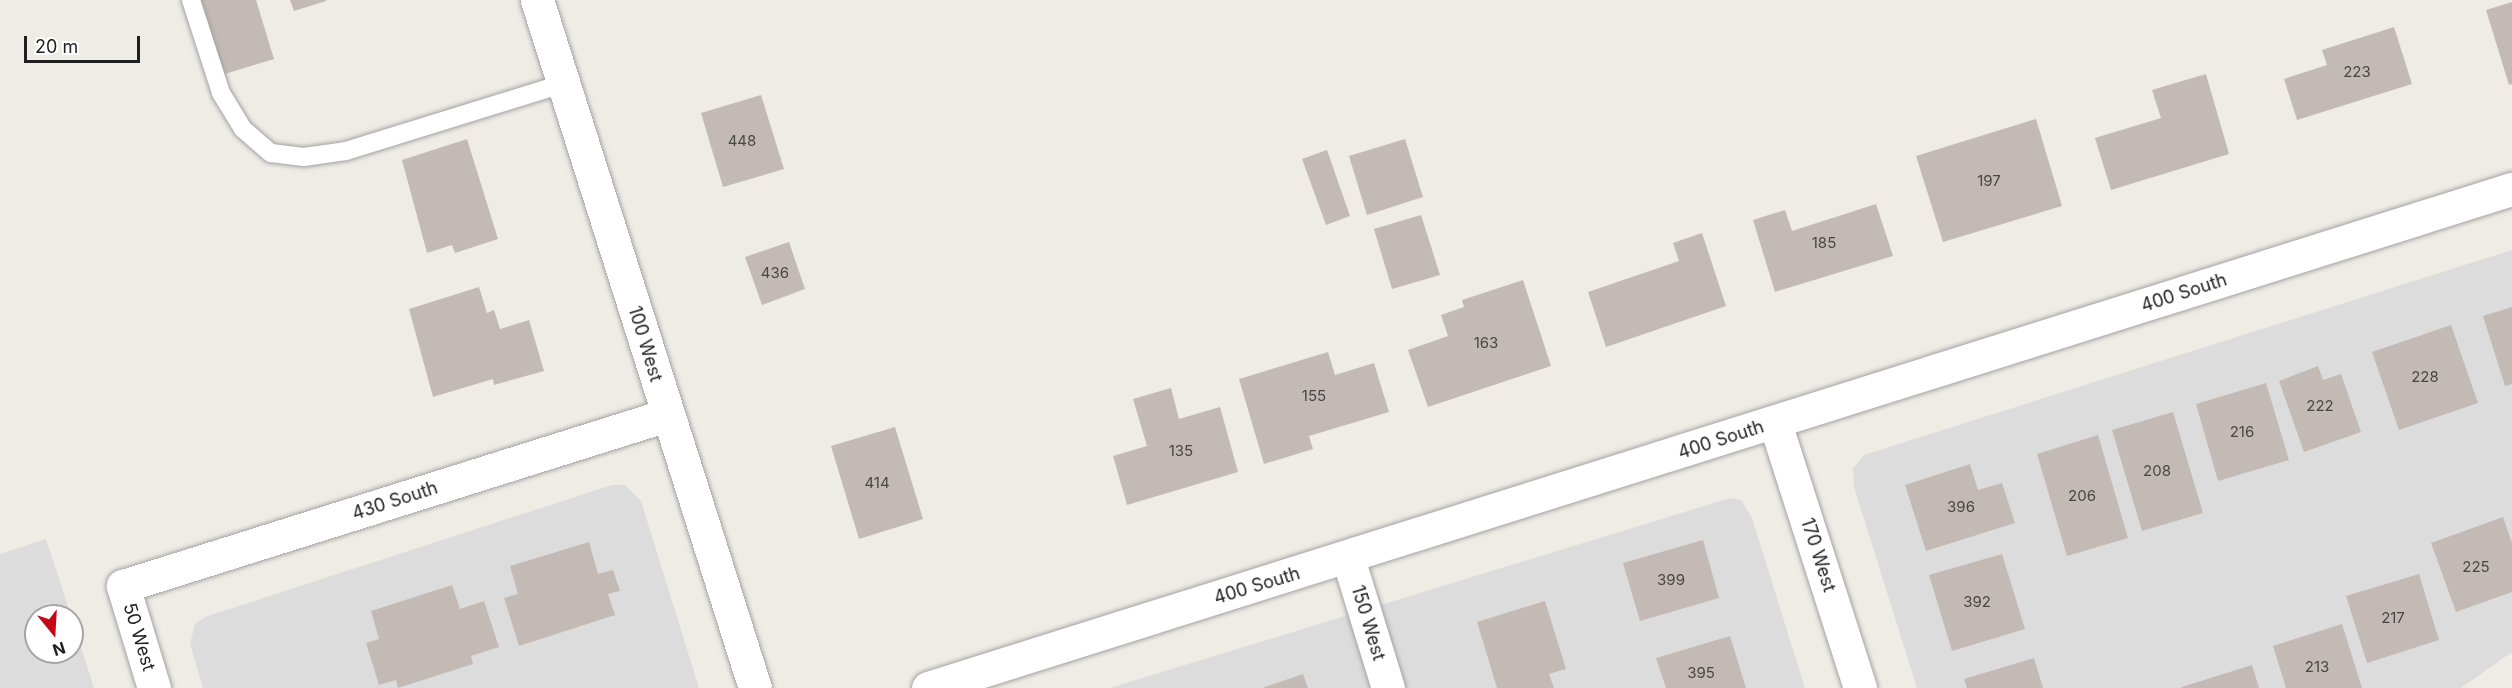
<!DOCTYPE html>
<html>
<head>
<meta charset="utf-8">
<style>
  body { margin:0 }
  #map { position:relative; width:2512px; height:688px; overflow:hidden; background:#efebe5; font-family:Inter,sans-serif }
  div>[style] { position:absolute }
  .residential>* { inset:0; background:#dddcdc }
  .building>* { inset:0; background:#c4bab5 }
  .roads { filter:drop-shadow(0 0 2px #a3a3a3) drop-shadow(0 0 2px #a3a3a3) }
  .service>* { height:18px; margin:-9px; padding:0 9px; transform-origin:9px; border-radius:9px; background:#fff }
  .minor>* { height:33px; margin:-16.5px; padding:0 16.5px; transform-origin:16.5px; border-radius:16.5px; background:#fff }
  span { translate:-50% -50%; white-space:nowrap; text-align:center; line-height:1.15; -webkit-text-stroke:5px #fff; paint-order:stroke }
  .number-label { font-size:15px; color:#484644 }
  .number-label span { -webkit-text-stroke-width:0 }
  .street-label { font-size:18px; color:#1f1f1f }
  .north { position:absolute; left:24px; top:604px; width:60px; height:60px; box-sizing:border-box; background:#fff; border:2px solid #a5a5a5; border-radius:50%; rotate:162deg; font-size:16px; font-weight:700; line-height:24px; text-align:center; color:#1f1f1f }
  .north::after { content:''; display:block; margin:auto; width:21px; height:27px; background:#c70615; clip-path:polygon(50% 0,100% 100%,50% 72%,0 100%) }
  .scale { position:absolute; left:24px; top:36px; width:116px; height:27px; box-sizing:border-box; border:3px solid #1f1f1f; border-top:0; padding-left:8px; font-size:18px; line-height:21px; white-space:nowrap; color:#1f1f1f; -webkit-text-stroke:4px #fff; paint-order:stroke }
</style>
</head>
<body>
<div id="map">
  <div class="residential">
    <i style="clip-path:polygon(2512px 250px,2512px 652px,2461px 688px,1917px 688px,1854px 487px,1853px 468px,1864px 455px)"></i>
    <i style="clip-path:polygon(612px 485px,625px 485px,641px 501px,699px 688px,203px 688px,190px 644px,195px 624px,205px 617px)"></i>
    <i style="clip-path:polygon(1730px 498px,1741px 500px,1752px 518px,1805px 688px,1110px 688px)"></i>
    <i style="clip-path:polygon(46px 539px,71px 616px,36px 616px,36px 652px,72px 652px,72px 619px,94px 688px,0 688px,0 554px)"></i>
  </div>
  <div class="building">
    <i style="clip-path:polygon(195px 0,256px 0,274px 59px,218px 76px)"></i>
    <i style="clip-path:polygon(290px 0,326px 0,326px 1px,294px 11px)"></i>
    <i style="clip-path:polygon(2512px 2px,2512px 84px,2509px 85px,2486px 10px)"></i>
    <i style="clip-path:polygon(2394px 27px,2412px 84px,2297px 120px,2284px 79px,2327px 65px,2322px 50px)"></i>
    <i style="clip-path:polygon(2206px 74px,2229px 154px,2111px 190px,2095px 138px,2161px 118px,2152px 90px)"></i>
    <i style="clip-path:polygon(761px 95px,784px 169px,723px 187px,701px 113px)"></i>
    <i style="clip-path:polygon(2036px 119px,2062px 206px,1943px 242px,1916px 156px)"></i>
    <i style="clip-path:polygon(467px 139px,498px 239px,455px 253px,452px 245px,427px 253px,402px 160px)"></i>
    <i style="clip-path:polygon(1405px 139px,1423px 197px,1367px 215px,1349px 156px)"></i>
    <i style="clip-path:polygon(1327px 150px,1350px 216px,1326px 225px,1302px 159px)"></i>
    <i style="clip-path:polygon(1876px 204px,1893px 256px,1775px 292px,1753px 220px,1785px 210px,1792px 231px)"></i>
    <i style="clip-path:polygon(1421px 215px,1440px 275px,1392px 289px,1374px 229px)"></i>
    <i style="clip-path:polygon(1702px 233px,1726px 306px,1606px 347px,1588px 292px,1679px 261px,1673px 243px)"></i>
    <i style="clip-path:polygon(789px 242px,805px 289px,762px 305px,745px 257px)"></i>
    <i style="clip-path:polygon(1523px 280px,1551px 366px,1428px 407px,1408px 350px,1448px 336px,1441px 315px,1464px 307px,1462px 300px)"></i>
    <i style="clip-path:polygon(479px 287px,487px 313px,494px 310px,500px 329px,529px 320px,544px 371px,494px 385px,493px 379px,433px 397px,409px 309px)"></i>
    <i style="clip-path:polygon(2512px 307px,2512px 384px,2505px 386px,2483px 316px)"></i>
    <i style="clip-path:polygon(2451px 325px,2478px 403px,2399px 430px,2372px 352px)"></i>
    <i style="clip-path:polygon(1328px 352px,1335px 375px,1374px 363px,1389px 412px,1309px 436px,1313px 449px,1264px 464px,1239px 379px)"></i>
    <i style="clip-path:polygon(2318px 366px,2323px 380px,2341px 374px,2361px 432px,2304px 452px,2279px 381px)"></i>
    <i style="clip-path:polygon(2266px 383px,2289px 460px,2218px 481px,2196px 404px)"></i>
    <i style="clip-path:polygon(1171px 388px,1179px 419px,1220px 407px,1238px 472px,1127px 505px,1113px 456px,1147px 446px,1133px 399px)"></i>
    <i style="clip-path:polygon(2173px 412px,2203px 513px,2142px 531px,2112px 430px)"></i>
    <i style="clip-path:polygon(895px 427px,923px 519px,859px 539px,831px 446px)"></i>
    <i style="clip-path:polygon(2098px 435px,2128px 538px,2067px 556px,2037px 454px)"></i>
    <i style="clip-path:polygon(1970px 464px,1978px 490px,2002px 483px,2015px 523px,1926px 551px,1905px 485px)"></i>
    <i style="clip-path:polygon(2503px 517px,2512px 543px,2512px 592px,2456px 612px,2431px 543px)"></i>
    <i style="clip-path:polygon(1703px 540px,1719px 598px,1640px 621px,1623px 563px)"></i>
    <i style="clip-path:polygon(589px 542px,598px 574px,613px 570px,620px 591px,608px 594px,615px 615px,519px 646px,504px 598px,518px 594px,510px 566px)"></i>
    <i style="clip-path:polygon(2002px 554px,2025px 629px,1952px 651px,1929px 575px)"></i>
    <i style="clip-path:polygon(2419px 574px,2439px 640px,2367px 663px,2346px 596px)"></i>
    <i style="clip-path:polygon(452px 585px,460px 609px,484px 601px,499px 647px,471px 656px,473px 664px,398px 688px,396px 680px,379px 685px,366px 643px,379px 639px,371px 611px)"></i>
    <i style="clip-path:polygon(1545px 601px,1566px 669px,1549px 674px,1554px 688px,1497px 688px,1477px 622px)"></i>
    <i style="clip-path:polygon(2342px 624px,2362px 688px,2286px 688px,2273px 646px)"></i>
    <i style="clip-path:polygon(1730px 636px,1746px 688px,1666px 688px,1656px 658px)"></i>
    <i style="clip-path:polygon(2034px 658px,2043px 688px,1967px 688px,1964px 679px)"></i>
    <i style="clip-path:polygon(2252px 665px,2259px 688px,2180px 688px,2185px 686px)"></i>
    <i style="clip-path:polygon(1303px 674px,1308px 688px,1262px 688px)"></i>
  </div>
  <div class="roads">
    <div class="service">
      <i style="left:191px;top:0;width:98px;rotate:72.1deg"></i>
      <i style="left:221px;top:93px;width:42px;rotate:58.6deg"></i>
      <i style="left:243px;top:129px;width:37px;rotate:41deg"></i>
      <i style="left:271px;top:153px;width:33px;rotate:7deg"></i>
      <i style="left:304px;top:157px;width:42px;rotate:-8.1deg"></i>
      <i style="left:346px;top:151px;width:227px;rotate:-17.2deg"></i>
    </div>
    <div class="minor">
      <i style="left:537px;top:0;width:722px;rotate:72.42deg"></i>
      <i style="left:1775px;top:423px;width:278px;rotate:72.2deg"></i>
      <i style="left:1348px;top:558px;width:136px;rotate:72.9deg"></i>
      <i style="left:154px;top:688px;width:107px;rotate:-106.9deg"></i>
      <i style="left:123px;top:586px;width:570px;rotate:-17.45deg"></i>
      <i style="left:928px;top:688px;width:1661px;rotate:-17.49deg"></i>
    </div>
  </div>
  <div class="number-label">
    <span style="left:2357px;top:72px">223</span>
    <span style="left:742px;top:141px">448</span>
    <span style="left:1989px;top:181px">197</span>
    <span style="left:1824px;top:243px">185</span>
    <span style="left:775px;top:273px">436</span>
    <span style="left:1486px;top:343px">163</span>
    <span style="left:2425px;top:377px">228</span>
    <span style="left:1314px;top:396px">155</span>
    <span style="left:2320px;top:406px">222</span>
    <span style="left:2242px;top:432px">216</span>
    <span style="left:1181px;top:451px">135</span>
    <span style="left:2157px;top:471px">208</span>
    <span style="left:877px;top:483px">414</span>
    <span style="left:2082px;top:496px">206</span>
    <span style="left:1961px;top:507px">396</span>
    <span style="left:2476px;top:567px">225</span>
    <span style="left:1671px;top:580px">399</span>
    <span style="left:1977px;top:602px">392</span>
    <span style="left:2393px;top:618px">217</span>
    <span style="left:2317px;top:667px">213</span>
    <span style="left:1701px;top:673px">395</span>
  </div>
  <div class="street-label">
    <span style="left:2184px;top:293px;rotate:-18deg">400 South</span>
    <span style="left:645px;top:344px;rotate:73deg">100 West</span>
    <span style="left:1721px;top:440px;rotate:-18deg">400 South</span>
    <span style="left:395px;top:501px;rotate:-18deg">430 South</span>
    <span style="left:1818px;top:555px;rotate:72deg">170 West</span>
    <span style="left:1257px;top:586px;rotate:-17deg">400 South</span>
    <span style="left:1368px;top:623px;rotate:73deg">150 West</span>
    <span style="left:139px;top:637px;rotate:73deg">50 West</span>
  </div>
  <div class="north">N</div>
  <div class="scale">20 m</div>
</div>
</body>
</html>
